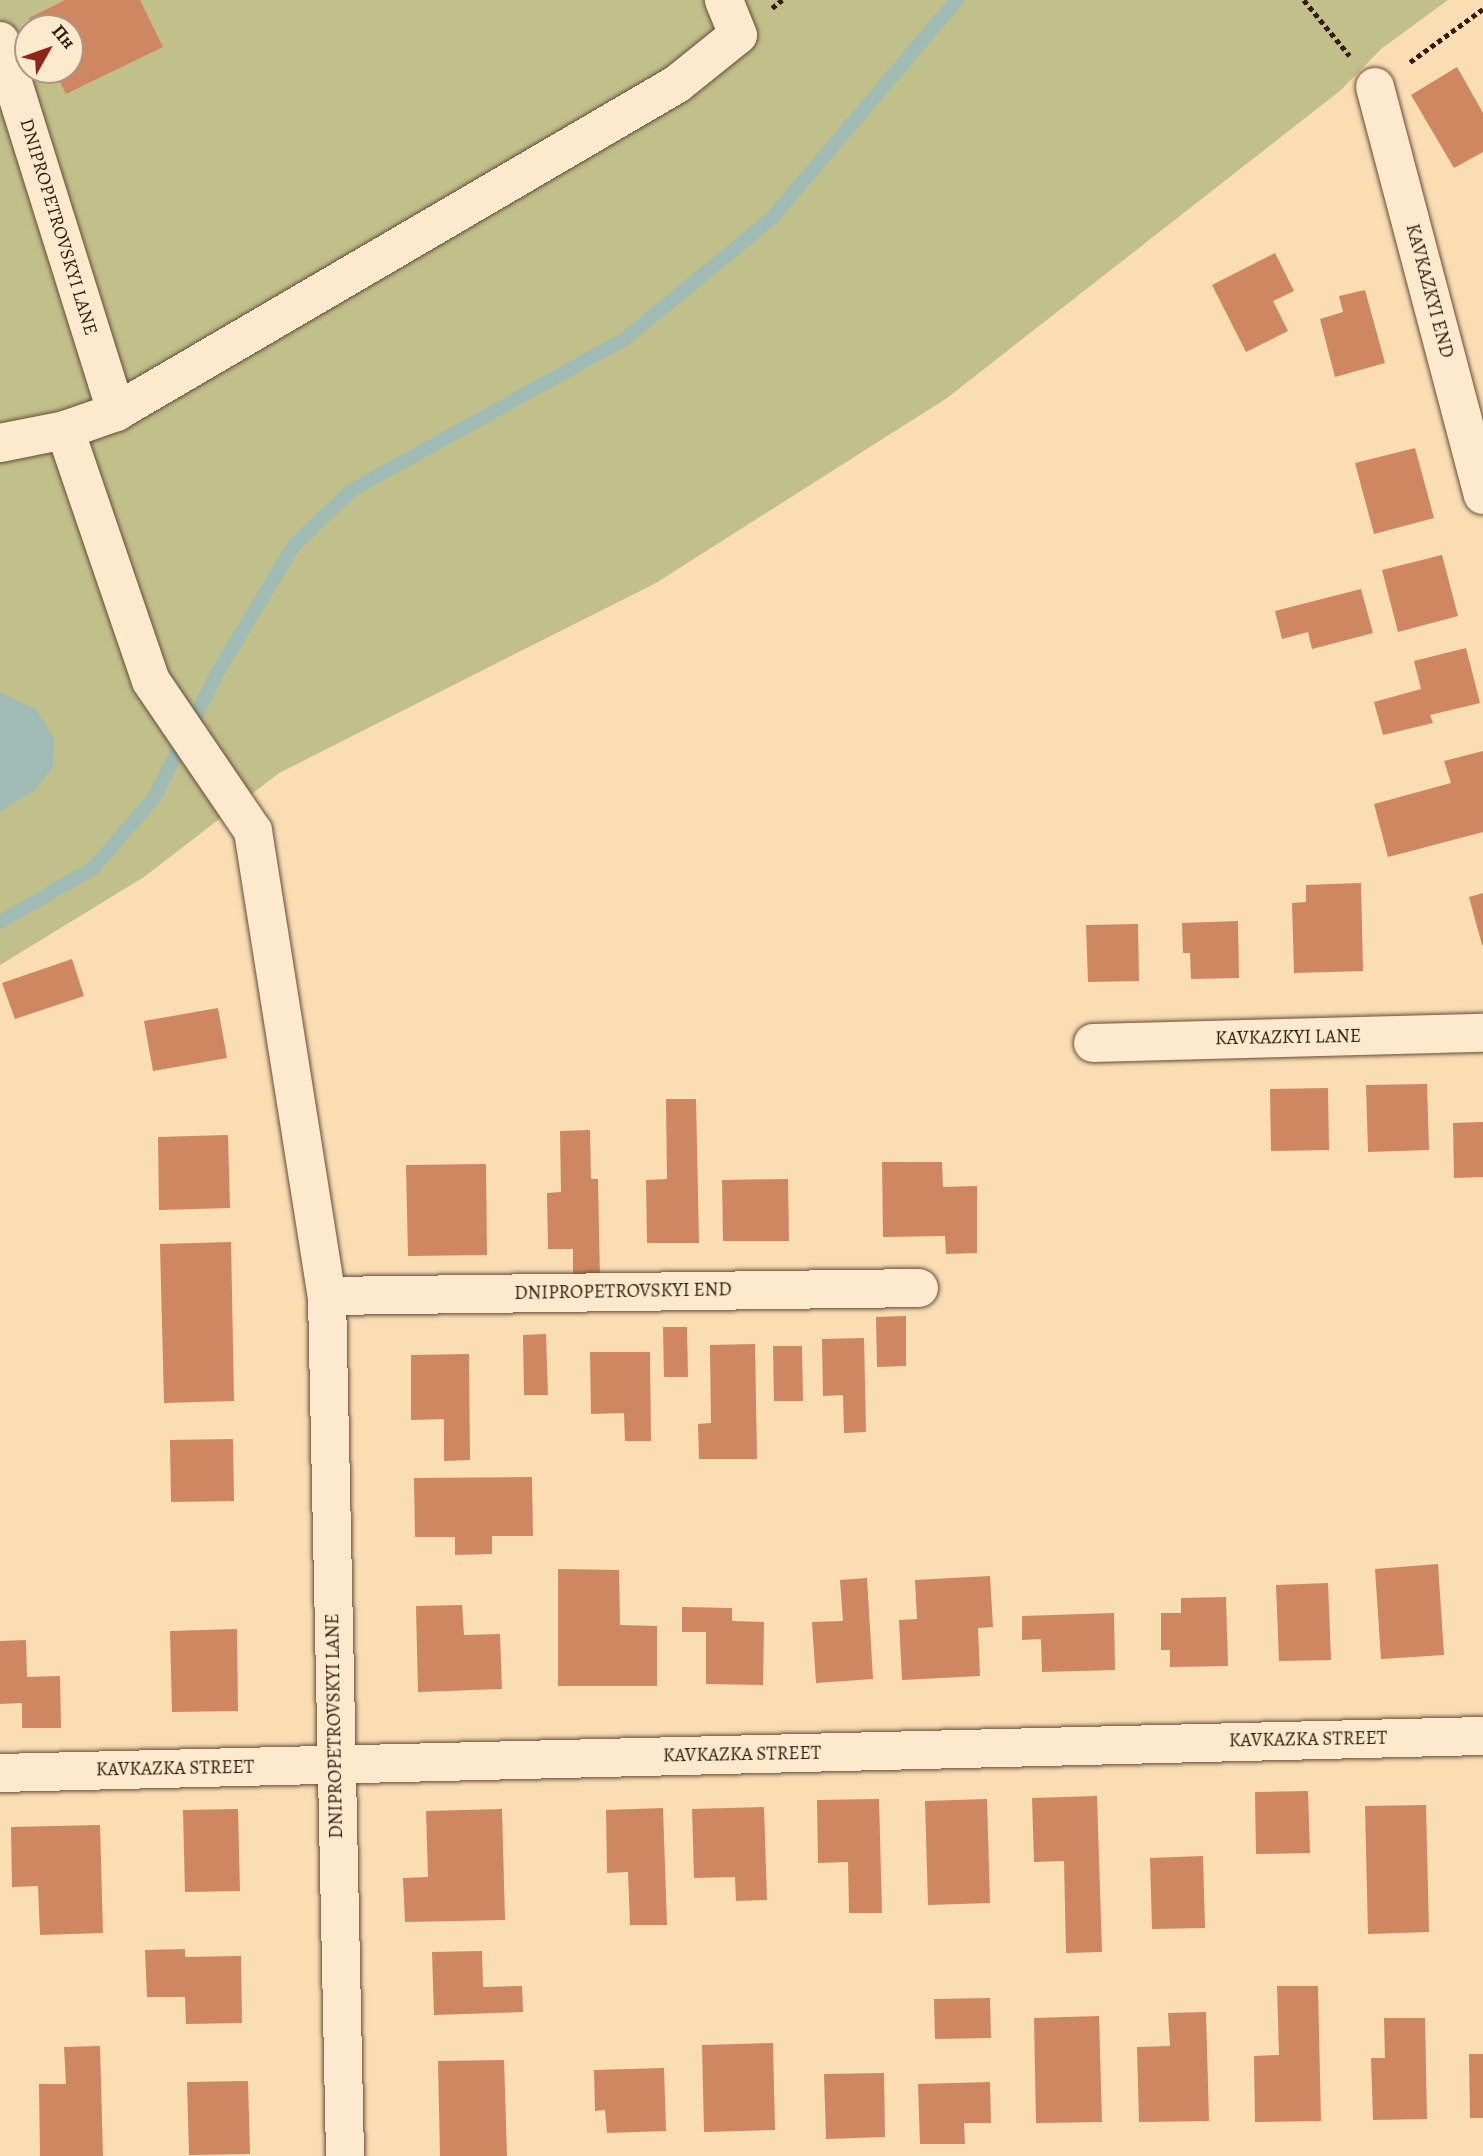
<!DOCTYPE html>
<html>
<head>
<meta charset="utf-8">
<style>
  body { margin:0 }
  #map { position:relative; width:1483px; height:2156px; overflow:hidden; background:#faddb3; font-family:Alegreya,serif }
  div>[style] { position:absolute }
  .green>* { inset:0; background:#c1c08a }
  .water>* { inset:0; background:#9fbbb3 }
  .stream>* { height:14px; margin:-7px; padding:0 7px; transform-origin:7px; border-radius:7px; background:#9fbbb3 }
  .building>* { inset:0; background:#ce8760 }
  .path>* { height:4.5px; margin-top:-2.25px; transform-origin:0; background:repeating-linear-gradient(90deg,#341b0e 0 5px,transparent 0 8.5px) }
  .roads { filter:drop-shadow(0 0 2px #664c37) drop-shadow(0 0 2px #664c37) }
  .minor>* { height:38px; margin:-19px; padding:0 19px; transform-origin:19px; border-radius:19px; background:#fce9ce }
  span { translate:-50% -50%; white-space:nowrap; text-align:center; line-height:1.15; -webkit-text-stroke:5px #fce9ce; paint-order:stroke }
  .street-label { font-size:19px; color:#341b0e }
  .north { position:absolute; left:14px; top:14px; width:70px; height:70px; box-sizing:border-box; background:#fce9ce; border:2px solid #ac9781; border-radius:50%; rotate:50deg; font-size:19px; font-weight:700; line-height:28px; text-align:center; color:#341b0e }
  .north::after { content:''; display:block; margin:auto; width:24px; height:32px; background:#8f2418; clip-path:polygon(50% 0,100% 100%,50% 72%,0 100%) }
</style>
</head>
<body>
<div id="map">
  <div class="green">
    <i style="clip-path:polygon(evenodd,0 0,1448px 0,1381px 49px,1341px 90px,947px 398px,656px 583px,279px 773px,144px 877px,0 965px,0 0,28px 28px,70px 28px,70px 70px,28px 70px,28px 28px)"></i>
  </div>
  <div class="water">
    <i style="clip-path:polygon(0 692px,36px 709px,54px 738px,53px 767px,34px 791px,0 812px)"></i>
  </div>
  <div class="stream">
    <i style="left:0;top:922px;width:108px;rotate:-30.1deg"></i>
    <i style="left:93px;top:868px;width:93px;rotate:-48.9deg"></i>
    <i style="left:154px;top:798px;width:138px;rotate:-63.2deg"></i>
    <i style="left:216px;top:675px;width:152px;rotate:-59deg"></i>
    <i style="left:294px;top:545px;width:80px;rotate:-43.5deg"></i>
    <i style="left:352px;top:490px;width:313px;rotate:-29deg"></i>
    <i style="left:626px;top:338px;width:188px;rotate:-39.4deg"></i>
    <i style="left:771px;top:219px;width:287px;rotate:-49.7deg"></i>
  </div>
  <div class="building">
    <i style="clip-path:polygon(65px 0,140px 0,163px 47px,66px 94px,54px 70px,70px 70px,70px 28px,34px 28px,29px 18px)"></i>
    <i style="clip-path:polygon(1457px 67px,1483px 113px,1483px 152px,1454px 168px,1411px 95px)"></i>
    <i style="clip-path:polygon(1275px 253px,1294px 291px,1273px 301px,1288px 331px,1246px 352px,1212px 285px)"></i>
    <i style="clip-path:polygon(1365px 290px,1385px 363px,1335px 377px,1320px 319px,1343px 312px,1339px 296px)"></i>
    <i style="clip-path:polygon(1415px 448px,1434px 518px,1374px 534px,1355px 463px)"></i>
    <i style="clip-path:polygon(1442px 555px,1458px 616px,1398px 632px,1382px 570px)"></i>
    <i style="clip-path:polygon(1361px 589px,1373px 633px,1312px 649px,1308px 632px,1282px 639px,1275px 611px)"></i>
    <i style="clip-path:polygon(1466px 648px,1480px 703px,1430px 715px,1433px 723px,1383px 735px,1374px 702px,1421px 689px,1414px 661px)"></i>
    <i style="clip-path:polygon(1483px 751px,1483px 832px,1388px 857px,1374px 804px,1451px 783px,1444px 761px)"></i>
    <i style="clip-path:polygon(1361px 883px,1363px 971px,1294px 973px,1292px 903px,1306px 902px,1306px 885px)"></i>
    <i style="clip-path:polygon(1483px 893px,1483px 945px,1482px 945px,1469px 897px)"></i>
    <i style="clip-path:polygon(1238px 921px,1239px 978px,1191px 979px,1190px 953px,1183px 953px,1182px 923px)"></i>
    <i style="clip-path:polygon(1138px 924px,1139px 981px,1088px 982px,1086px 925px)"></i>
    <i style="clip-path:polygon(72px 959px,84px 996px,15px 1019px,2px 983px)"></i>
    <i style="clip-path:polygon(218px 1008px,227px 1058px,153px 1071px,144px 1021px)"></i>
    <i style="clip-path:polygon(1427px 1084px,1429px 1150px,1368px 1152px,1366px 1085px)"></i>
    <i style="clip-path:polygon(1328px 1088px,1329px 1150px,1271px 1151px,1270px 1089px)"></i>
    <i style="clip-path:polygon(666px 1099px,696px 1099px,699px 1243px,647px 1243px,646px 1180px,667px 1179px)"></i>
    <i style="clip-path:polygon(1483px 1122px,1483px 1177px,1454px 1178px,1453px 1123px)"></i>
    <i style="clip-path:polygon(590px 1130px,591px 1179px,598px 1179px,600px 1280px,573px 1280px,573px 1249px,548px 1249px,547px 1193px,561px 1192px,560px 1131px)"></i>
    <i style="clip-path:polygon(228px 1135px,230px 1208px,159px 1210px,158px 1137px)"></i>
    <i style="clip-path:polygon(882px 1162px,942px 1162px,943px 1187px,977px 1186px,977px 1253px,946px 1254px,945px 1236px,883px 1237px)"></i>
    <i style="clip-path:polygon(486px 1164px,487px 1255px,408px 1256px,406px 1165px)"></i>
    <i style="clip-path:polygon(788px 1179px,789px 1241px,723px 1241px,722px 1180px)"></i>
    <i style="clip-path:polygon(231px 1242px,234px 1401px,164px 1403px,160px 1244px)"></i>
    <i style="clip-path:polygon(906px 1316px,906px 1366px,877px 1367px,876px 1317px)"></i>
    <i style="clip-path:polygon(663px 1327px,687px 1327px,688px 1377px,664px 1377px)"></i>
    <i style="clip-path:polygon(546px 1334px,548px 1395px,524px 1395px,523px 1335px)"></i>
    <i style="clip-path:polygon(864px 1338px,866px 1432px,844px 1433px,843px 1395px,823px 1396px,822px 1339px)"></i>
    <i style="clip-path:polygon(755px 1344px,757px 1459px,699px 1459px,698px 1424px,711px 1423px,710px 1345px)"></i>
    <i style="clip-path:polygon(773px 1346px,802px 1346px,803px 1401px,774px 1401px)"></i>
    <i style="clip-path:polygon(590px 1352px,650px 1352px,651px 1441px,625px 1441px,624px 1413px,591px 1414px)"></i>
    <i style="clip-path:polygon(469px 1354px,470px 1460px,444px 1461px,444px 1419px,411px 1420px,411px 1355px)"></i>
    <i style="clip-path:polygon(233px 1439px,234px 1501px,171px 1502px,170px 1440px)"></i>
    <i style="clip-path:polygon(532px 1477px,533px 1536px,492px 1536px,492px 1554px,455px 1555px,455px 1537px,415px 1537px,414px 1478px)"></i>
    <i style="clip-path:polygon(1438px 1564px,1444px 1655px,1381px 1659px,1375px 1569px)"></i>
    <i style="clip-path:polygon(558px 1569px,619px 1570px,620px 1625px,657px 1626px,657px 1686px,558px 1686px)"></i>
    <i style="clip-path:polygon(990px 1576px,993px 1627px,978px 1628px,980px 1676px,902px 1680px,899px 1620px,917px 1619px,915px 1580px)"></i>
    <i style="clip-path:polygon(867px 1578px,873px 1679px,816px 1683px,812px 1622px,843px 1621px,840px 1580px)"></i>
    <i style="clip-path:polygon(1328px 1583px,1331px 1660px,1279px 1661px,1276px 1585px)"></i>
    <i style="clip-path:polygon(1226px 1597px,1228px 1666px,1170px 1667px,1170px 1650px,1161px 1650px,1161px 1613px,1181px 1613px,1181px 1598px)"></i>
    <i style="clip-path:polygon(462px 1605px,464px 1635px,500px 1634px,502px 1689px,418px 1692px,416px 1606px)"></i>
    <i style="clip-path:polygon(682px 1607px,732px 1608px,732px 1621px,764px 1622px,763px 1685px,706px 1684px,706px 1632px,682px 1632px)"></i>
    <i style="clip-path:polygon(1114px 1613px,1115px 1670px,1042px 1672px,1041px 1639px,1022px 1640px,1022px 1616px)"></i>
    <i style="clip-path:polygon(237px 1629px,238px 1711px,172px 1712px,170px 1631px)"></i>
    <i style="clip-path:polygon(26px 1640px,27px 1677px,60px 1676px,61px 1728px,22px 1728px,22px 1703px,0 1704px,0 1641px)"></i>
    <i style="clip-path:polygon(1308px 1791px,1310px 1853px,1256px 1854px,1255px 1792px)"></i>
    <i style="clip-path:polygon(1097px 1796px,1102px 1952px,1066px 1953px,1064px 1861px,1034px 1862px,1032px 1798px)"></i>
    <i style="clip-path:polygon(879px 1799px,882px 1913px,849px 1913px,848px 1862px,818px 1863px,817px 1800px)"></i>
    <i style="clip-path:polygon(987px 1799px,990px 1903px,928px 1905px,925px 1801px)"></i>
    <i style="clip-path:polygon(1426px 1805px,1429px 1932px,1368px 1934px,1365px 1806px)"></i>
    <i style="clip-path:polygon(764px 1807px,767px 1900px,736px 1901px,735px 1877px,694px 1878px,692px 1809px)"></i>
    <i style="clip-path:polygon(663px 1808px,667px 1925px,630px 1925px,628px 1872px,607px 1873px,606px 1810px)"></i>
    <i style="clip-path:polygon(238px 1809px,240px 1891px,185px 1892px,183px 1810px)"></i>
    <i style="clip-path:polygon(502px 1809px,505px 1920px,405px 1922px,403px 1878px,428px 1877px,426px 1811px)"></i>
    <i style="clip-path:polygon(100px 1825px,103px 1933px,40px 1935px,38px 1886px,12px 1887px,11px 1827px)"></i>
    <i style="clip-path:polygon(1203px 1856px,1205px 1928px,1152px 1929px,1150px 1858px)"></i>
    <i style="clip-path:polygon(185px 1949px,185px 1957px,241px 1956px,242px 2023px,186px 2024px,185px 1997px,147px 1997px,145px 1950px)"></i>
    <i style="clip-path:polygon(482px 1951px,483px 1987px,522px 1986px,523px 2012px,434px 2015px,432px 1952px)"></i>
    <i style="clip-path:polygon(1277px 1986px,1318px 1986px,1321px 2121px,1255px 2122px,1254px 2056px,1279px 2055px)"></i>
    <i style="clip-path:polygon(990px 1998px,991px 2038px,935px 2039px,934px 1999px)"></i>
    <i style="clip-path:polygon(1206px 2012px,1209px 2121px,1139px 2122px,1137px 2047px,1170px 2046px,1168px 2013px)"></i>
    <i style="clip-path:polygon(1099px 2016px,1102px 2122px,1036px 2123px,1034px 2018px)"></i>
    <i style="clip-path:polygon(1384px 2018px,1425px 2018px,1427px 2119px,1373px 2120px,1371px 2058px,1385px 2058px)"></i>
    <i style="clip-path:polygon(773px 2043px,775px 2130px,704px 2132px,702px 2045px)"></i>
    <i style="clip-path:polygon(100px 2046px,103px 2156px,40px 2156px,39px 2084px,66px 2084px,64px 2047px)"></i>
    <i style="clip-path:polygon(1469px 2054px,1483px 2054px,1483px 2118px,1470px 2118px)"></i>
    <i style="clip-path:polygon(504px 2060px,507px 2156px,440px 2156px,438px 2061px)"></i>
    <i style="clip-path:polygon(664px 2068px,666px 2131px,607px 2133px,605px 2110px,595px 2111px,594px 2070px)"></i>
    <i style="clip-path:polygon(884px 2073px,885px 2137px,826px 2139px,824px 2074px)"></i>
    <i style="clip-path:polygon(248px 2081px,250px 2154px,189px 2155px,187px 2082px)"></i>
    <i style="clip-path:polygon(990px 2082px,991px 2123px,964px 2123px,965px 2144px,920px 2144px,918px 2084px)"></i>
  </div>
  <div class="path">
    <i style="left:1304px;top:0;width:72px;rotate:50.6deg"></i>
    <i style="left:772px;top:8px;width:13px;rotate:-39deg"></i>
    <i style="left:1410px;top:62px;width:90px;rotate:-36deg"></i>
  </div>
  <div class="roads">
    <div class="minor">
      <i style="left:0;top:41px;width:389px;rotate:72.6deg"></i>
      <i style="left:1375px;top:87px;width:422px;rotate:75.2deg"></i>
      <i style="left:65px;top:430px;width:265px;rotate:71.1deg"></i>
      <i style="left:151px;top:681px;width:181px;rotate:55.8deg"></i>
      <i style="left:253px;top:831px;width:471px;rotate:81deg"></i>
      <i style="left:327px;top:1296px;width:860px;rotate:88.8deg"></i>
      <i style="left:0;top:443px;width:66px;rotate:-11.3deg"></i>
      <i style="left:65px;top:430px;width:54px;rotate:-19.4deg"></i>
      <i style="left:116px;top:412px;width:650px;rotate:-30.31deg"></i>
      <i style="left:677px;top:84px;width:78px;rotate:-38.8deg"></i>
      <i style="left:738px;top:35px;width:38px;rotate:-112deg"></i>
      <i style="left:1093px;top:1043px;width:390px;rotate:-1.5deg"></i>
      <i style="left:327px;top:1296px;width:592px;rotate:-0.77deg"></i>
      <i style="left:0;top:1773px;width:1483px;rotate:-1.43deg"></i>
    </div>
  </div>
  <div class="street-label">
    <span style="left:58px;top:227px;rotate:73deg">DNIPROPETROVSKYI LANE</span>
    <span style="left:1429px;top:291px;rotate:75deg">KAVKAZKYI END</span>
    <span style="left:1288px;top:1038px;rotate:-1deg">KAVKAZKYI LANE</span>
    <span style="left:623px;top:1292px;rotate:-1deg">DNIPROPETROVSKYI END</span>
    <span style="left:335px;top:1726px;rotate:-91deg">DNIPROPETROVSKYI LANE</span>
    <span style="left:1308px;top:1740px;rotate:-1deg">KAVKAZKA STREET</span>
    <span style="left:742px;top:1755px;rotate:-1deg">KAVKAZKA STREET</span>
    <span style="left:175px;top:1769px;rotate:-1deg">KAVKAZKA STREET</span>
  </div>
  <div class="north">Пн</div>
</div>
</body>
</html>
